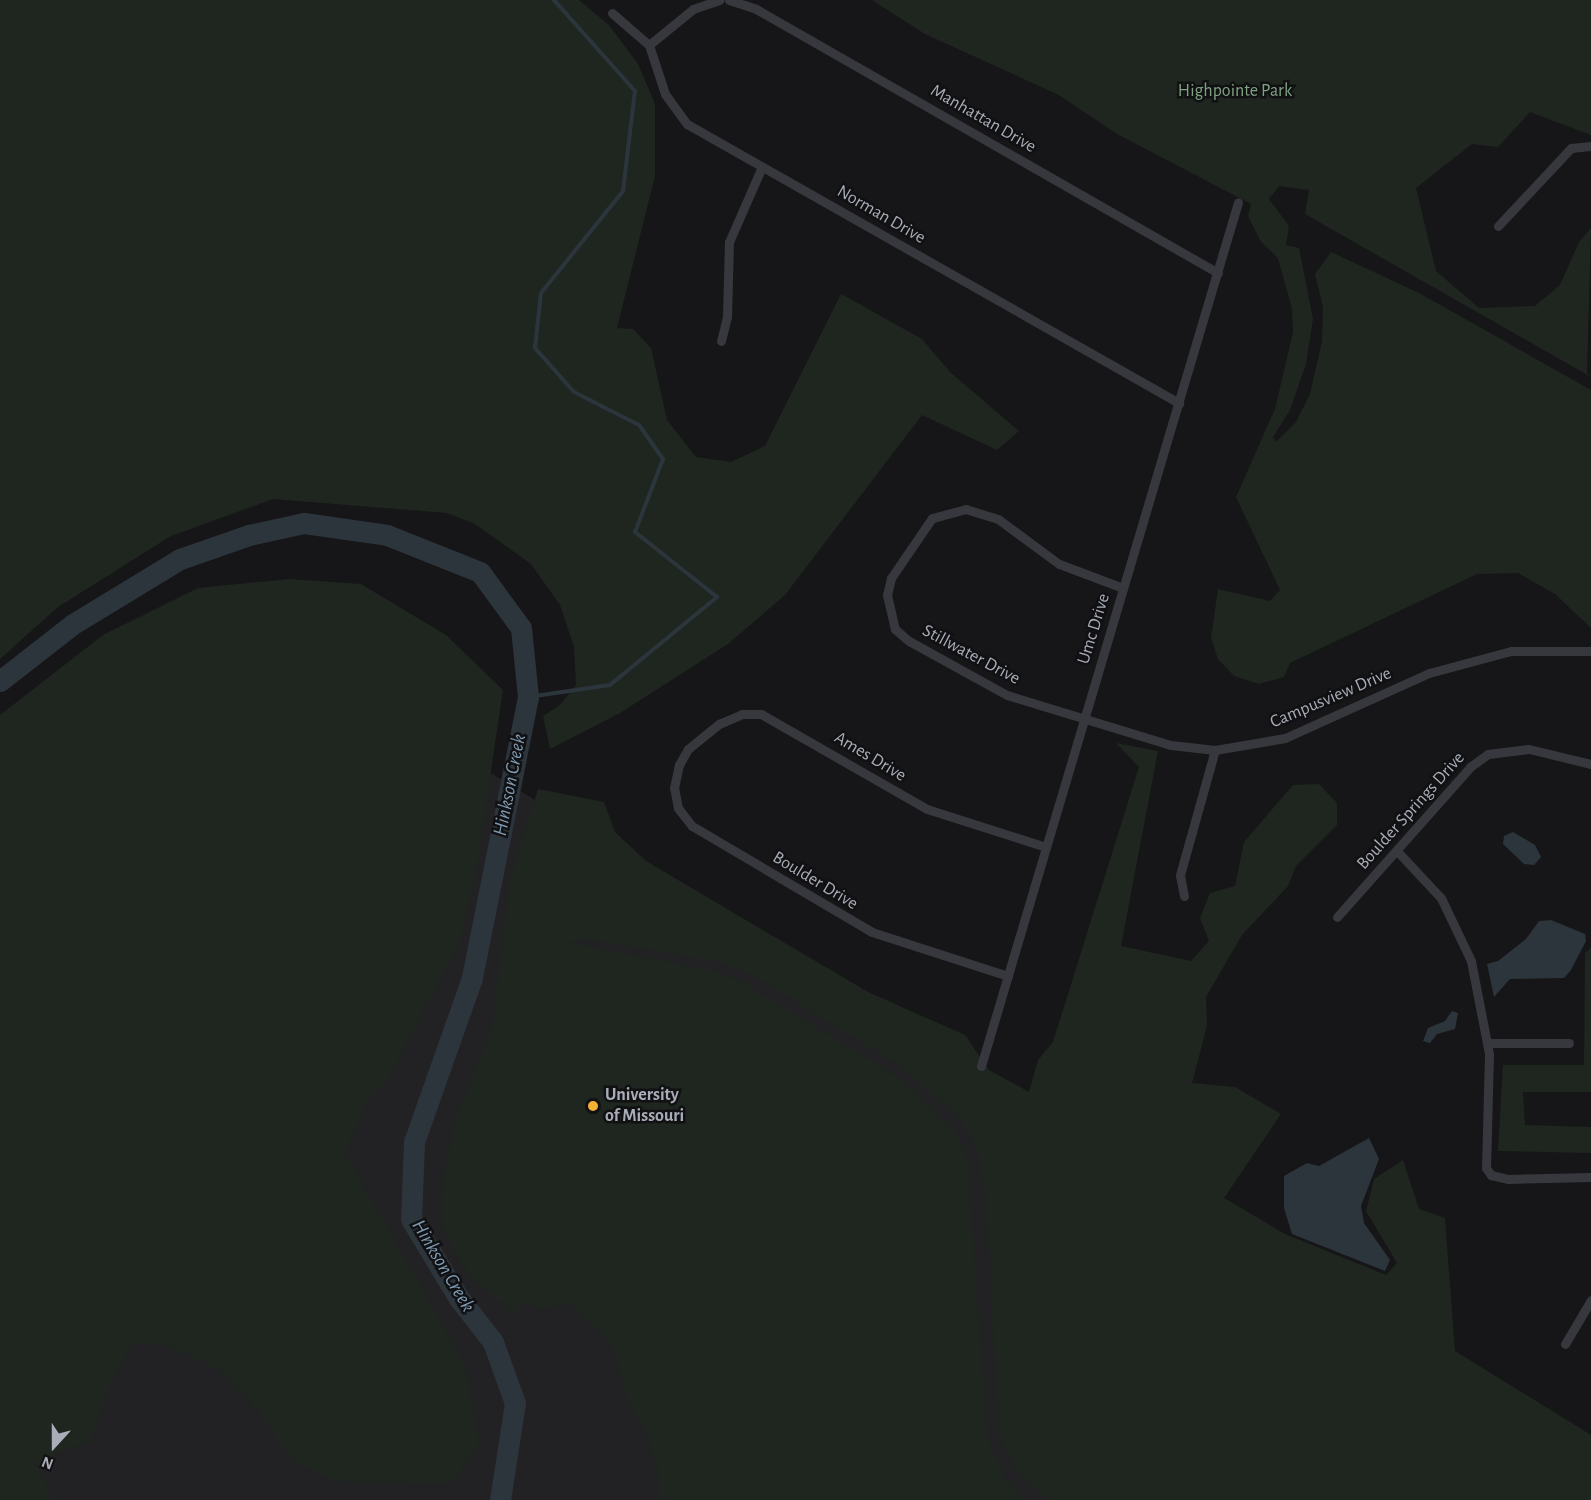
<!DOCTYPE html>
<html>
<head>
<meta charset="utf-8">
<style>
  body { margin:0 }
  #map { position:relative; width:1591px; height:1500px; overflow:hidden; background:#161618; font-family:"Alegreya Sans",sans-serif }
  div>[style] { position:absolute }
  .built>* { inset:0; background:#222225 }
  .green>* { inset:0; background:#1e261f }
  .water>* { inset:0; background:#2c353c }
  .stream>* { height:4px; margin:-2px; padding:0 2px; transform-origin:2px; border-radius:2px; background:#2c353c }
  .river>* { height:21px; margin:-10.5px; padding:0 10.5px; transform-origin:10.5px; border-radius:10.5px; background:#2c353c }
  .minor>* { height:9px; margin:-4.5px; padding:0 4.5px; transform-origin:4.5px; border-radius:4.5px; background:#37383d }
  .dots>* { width:16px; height:16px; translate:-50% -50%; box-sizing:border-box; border:3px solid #111113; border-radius:50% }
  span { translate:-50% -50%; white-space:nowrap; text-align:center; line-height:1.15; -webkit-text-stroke:5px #111113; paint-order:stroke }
  .park-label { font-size:18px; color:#7fa381 }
  .street-label { font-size:18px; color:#a8adb8 }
  .poi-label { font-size:18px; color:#a8adb8; font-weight:700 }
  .left { translate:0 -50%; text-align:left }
  .water-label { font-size:20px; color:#7f9bb3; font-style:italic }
  .north { position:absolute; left:24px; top:1416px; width:60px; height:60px; -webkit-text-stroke:4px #111113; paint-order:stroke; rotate:201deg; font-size:16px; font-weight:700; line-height:24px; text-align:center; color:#a8adb8 }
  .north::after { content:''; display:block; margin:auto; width:21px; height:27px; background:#a8adb8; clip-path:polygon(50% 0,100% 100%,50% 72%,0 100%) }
</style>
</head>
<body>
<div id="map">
  <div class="built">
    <i style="clip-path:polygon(328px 673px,1591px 1448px,1591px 1500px,4px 1500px)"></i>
  </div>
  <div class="green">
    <i style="clip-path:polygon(0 0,579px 0,609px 25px,638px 64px,655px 104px,655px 176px,617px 328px,633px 329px,651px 348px,667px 420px,696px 457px,731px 462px,765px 446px,841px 294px,922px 339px,950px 372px,1019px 431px,997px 450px,922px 415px,785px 595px,728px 644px,620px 713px,550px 749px,543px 716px,560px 705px,576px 685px,574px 647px,560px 605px,531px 564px,475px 524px,447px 513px,273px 499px,171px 536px,58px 607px,0 659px)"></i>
    <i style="clip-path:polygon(872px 0,1591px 0,1591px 135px,1530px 112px,1498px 147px,1472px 144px,1416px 188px,1436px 271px,1479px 308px,1535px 306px,1560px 285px,1579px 242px,1591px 228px,1587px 373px,1591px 377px,1305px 214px,1309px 190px,1279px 186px,1269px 199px,1289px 226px,1286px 245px,1299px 248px,1313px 319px,1306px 364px,1290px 410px,1273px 437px,1276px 442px,1296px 422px,1310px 394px,1322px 341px,1323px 307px,1315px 274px,1331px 252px,1419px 293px,1591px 390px,1591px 628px,1555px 594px,1518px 573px,1477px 574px,1290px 663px,1284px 677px,1259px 684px,1234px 676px,1218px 659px,1211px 638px,1218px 589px,1270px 601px,1280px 590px,1236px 497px,1275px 409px,1293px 332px,1292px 309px,1278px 258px,1261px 242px,1248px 216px,1251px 204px,1117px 134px,1059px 95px,925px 34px)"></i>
    <i style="clip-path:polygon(289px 579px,361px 584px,446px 635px,503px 690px,476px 872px,459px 942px,388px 1079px,368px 1099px,345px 1153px,465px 1365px,479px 1442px,451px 1484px,334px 1481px,292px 1461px,257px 1409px,218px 1369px,165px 1344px,132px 1344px,111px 1381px,91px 1440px,35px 1462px,53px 1500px,0 1500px,0 715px,103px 635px,198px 588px)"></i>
    <i style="clip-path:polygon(1116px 743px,1158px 751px,1121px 946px,1191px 961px,1209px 941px,1200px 918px,1210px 893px,1235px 886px,1244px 842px,1293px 785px,1319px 784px,1337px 803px,1337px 825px,1296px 866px,1288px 886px,1242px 935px,1206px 997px,1207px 1026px,1192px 1083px,1235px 1087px,1281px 1114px,1224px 1198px,1285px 1234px,1386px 1275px,1397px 1263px,1366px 1211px,1374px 1179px,1403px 1160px,1419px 1209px,1445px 1218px,1455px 1351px,1591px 1435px,1591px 1500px,1047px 1500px,1017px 1472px,999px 1433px,986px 1200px,977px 1147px,959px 1118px,902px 1067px,760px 979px,724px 963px,589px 939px,568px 942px,710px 970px,742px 982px,902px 1080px,955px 1130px,967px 1159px,988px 1441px,1005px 1477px,1025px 1500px,659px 1500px,658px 1469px,645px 1428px,628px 1402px,617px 1358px,606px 1338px,568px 1303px,542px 1310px,533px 1304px,519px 1304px,517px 1314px,476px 1283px,454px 1252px,441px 1221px,445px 1167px,458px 1112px,492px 1029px,510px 880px,538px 789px,604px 802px,615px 832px,646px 861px,868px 992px,965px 1035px,989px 1070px,1029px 1092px,1038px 1060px,1053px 1042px,1139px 767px)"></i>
    <i style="clip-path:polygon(1591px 948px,1591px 1092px,1523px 1092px,1525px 1125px,1591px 1127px,1591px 1153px,1498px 1151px,1503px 1065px,1584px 1065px,1585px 953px)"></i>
  </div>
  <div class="water">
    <i style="clip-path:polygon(1513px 832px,1535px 845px,1541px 857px,1534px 865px,1524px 864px,1503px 844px,1504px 836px)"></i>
    <i style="clip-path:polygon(1551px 920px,1585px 934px,1586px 941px,1571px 970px,1564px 978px,1510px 979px,1494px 997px,1487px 964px,1498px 961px,1526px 939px,1539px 921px)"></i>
    <i style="clip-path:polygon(1452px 1011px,1458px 1013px,1455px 1029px,1437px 1034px,1430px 1043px,1423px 1041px,1428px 1028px,1445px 1021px)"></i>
    <i style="clip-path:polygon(1369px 1138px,1379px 1159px,1361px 1206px,1364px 1223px,1390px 1260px,1385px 1271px,1292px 1234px,1284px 1208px,1284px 1176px,1307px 1163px,1319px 1166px)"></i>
  </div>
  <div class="stream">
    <i style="left:528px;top:697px;width:83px;rotate:-8.3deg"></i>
    <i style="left:610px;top:685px;width:139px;rotate:-39.4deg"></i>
    <i style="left:717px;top:597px;width:105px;rotate:-141.6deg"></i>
    <i style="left:635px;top:532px;width:78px;rotate:-69deg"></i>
    <i style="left:663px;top:459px;width:42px;rotate:-125.2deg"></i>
    <i style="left:639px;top:425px;width:73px;rotate:-153.1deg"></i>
    <i style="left:574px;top:392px;width:59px;rotate:-131.6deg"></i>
    <i style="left:535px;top:348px;width:55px;rotate:-83.8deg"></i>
    <i style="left:541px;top:293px;width:131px;rotate:-51.2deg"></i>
    <i style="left:623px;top:191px;width:101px;rotate:-83.2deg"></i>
    <i style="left:635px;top:91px;width:122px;rotate:-131.7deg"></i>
  </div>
  <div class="river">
    <i style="left:0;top:681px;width:93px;rotate:-38deg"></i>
    <i style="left:73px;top:624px;width:125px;rotate:-31.3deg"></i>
    <i style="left:180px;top:559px;width:73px;rotate:-19.2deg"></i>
    <i style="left:249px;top:535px;width:56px;rotate:-12.3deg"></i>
    <i style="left:304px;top:523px;width:84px;rotate:8.2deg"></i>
    <i style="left:387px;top:535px;width:100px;rotate:21.7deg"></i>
    <i style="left:480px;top:572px;width:69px;rotate:53.8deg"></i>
    <i style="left:521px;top:628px;width:69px;rotate:84.2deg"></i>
    <i style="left:528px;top:697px;width:287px;rotate:101.3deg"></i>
    <i style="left:472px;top:978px;width:174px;rotate:109.5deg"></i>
    <i style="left:414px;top:1142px;width:77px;rotate:92.2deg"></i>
    <i style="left:411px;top:1219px;width:91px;rotate:58.9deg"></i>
    <i style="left:458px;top:1297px;width:57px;rotate:52.1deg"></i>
    <i style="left:493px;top:1342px;width:65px;rotate:70.2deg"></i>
    <i style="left:515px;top:1403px;width:98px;rotate:98.8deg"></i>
  </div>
  <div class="minor">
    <i style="left:729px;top:0;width:28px;rotate:18deg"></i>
    <i style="left:756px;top:9px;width:532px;rotate:29.74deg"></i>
    <i style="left:612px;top:13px;width:49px;rotate:40.9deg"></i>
    <i style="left:649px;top:45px;width:52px;rotate:71.9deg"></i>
    <i style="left:665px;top:94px;width:37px;rotate:54deg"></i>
    <i style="left:687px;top:124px;width:566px;rotate:29.56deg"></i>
    <i style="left:649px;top:45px;width:57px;rotate:-39.3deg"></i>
    <i style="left:693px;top:9px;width:28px;rotate:-19deg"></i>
    <i style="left:1498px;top:226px;width:107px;rotate:-46.9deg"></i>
    <i style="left:1571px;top:148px;width:20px;rotate:-6deg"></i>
    <i style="left:721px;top:341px;width:25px;rotate:-76deg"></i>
    <i style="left:727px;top:317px;width:75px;rotate:-88.5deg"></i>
    <i style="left:729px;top:242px;width:82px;rotate:-66.3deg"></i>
    <i style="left:1123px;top:588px;width:68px;rotate:-159.4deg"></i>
    <i style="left:1059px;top:564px;width:76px;rotate:-143.6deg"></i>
    <i style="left:998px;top:519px;width:34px;rotate:-163deg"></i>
    <i style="left:966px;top:509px;width:35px;rotate:165deg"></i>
    <i style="left:932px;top:518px;width:73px;rotate:124.3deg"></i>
    <i style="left:891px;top:578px;width:17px;rotate:103deg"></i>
    <i style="left:887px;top:595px;width:35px;rotate:77deg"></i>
    <i style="left:895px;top:629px;width:18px;rotate:41deg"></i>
    <i style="left:909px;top:641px;width:112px;rotate:28.9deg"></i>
    <i style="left:1007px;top:695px;width:171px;rotate:17deg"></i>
    <i style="left:1171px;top:745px;width:44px;rotate:6.5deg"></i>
    <i style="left:1215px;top:750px;width:71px;rotate:-9.7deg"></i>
    <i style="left:1285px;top:738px;width:158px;rotate:-24.3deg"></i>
    <i style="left:1429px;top:673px;width:85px;rotate:-15deg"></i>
    <i style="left:1511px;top:651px;width:80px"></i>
    <i style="left:1397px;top:851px;width:64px;rotate:46.9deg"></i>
    <i style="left:1441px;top:898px;width:70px;rotate:64.5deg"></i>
    <i style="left:1471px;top:961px;width:95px;rotate:79deg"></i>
    <i style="left:1489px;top:1054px;width:114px;rotate:91.5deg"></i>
    <i style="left:1486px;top:1168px;width:9px;rotate:54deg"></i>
    <i style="left:1491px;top:1175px;width:17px;rotate:13deg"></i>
    <i style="left:1508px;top:1179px;width:83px;rotate:-1.4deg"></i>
    <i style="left:1184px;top:896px;width:21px;rotate:-101deg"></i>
    <i style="left:1180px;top:875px;width:130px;rotate:-74.4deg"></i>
    <i style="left:1337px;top:917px;width:200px;rotate:-48.4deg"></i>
    <i style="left:1470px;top:767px;width:22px;rotate:-36deg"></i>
    <i style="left:1488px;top:754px;width:41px;rotate:-7deg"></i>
    <i style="left:1529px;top:749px;width:64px;rotate:13.6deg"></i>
    <i style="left:1008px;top:976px;width:143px;rotate:-162.1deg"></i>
    <i style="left:872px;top:932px;width:209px;rotate:-149.5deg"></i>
    <i style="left:692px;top:826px;width:23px;rotate:-128deg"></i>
    <i style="left:678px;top:808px;width:20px;rotate:-101deg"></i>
    <i style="left:674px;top:788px;width:24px;rotate:-78deg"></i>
    <i style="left:679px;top:765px;width:18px;rotate:-61deg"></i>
    <i style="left:688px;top:749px;width:40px;rotate:-39deg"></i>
    <i style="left:719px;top:724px;width:25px;rotate:-23deg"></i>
    <i style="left:742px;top:714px;width:19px"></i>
    <i style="left:761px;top:714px;width:191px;rotate:29.8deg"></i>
    <i style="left:927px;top:809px;width:125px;rotate:17.7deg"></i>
    <i style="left:1487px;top:1043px;width:82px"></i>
    <i style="left:981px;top:1066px;width:901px;rotate:-73.43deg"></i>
    <i style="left:1565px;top:1344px;width:51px;rotate:-59.4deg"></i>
  </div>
  <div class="dots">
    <i style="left:593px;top:1106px;background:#f2b134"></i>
  </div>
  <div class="park-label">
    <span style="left:1235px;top:91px">Highpointe Park</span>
  </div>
  <div class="street-label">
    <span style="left:983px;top:119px;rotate:30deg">Manhattan Drive</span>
    <span style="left:881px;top:215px;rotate:30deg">Norman Drive</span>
    <span style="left:1094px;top:629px;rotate:-73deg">Umc Drive</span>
    <span style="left:971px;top:655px;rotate:28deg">Stillwater Drive</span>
    <span style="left:1331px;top:698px;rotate:-23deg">Campusview Drive</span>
    <span style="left:870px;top:757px;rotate:31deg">Ames Drive</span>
    <span style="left:1411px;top:811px;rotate:-48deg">Boulder Springs Drive</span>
    <span style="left:815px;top:881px;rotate:31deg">Boulder Drive</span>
  </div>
  <div class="poi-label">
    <span class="left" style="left:605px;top:1106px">University<br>of Missouri</span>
  </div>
  <div class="water-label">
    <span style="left:510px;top:785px;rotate:-79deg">Hinkson Creek</span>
    <span style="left:443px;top:1266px;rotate:59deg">Hinkson Creek</span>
  </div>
  <div class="north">N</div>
</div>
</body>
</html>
